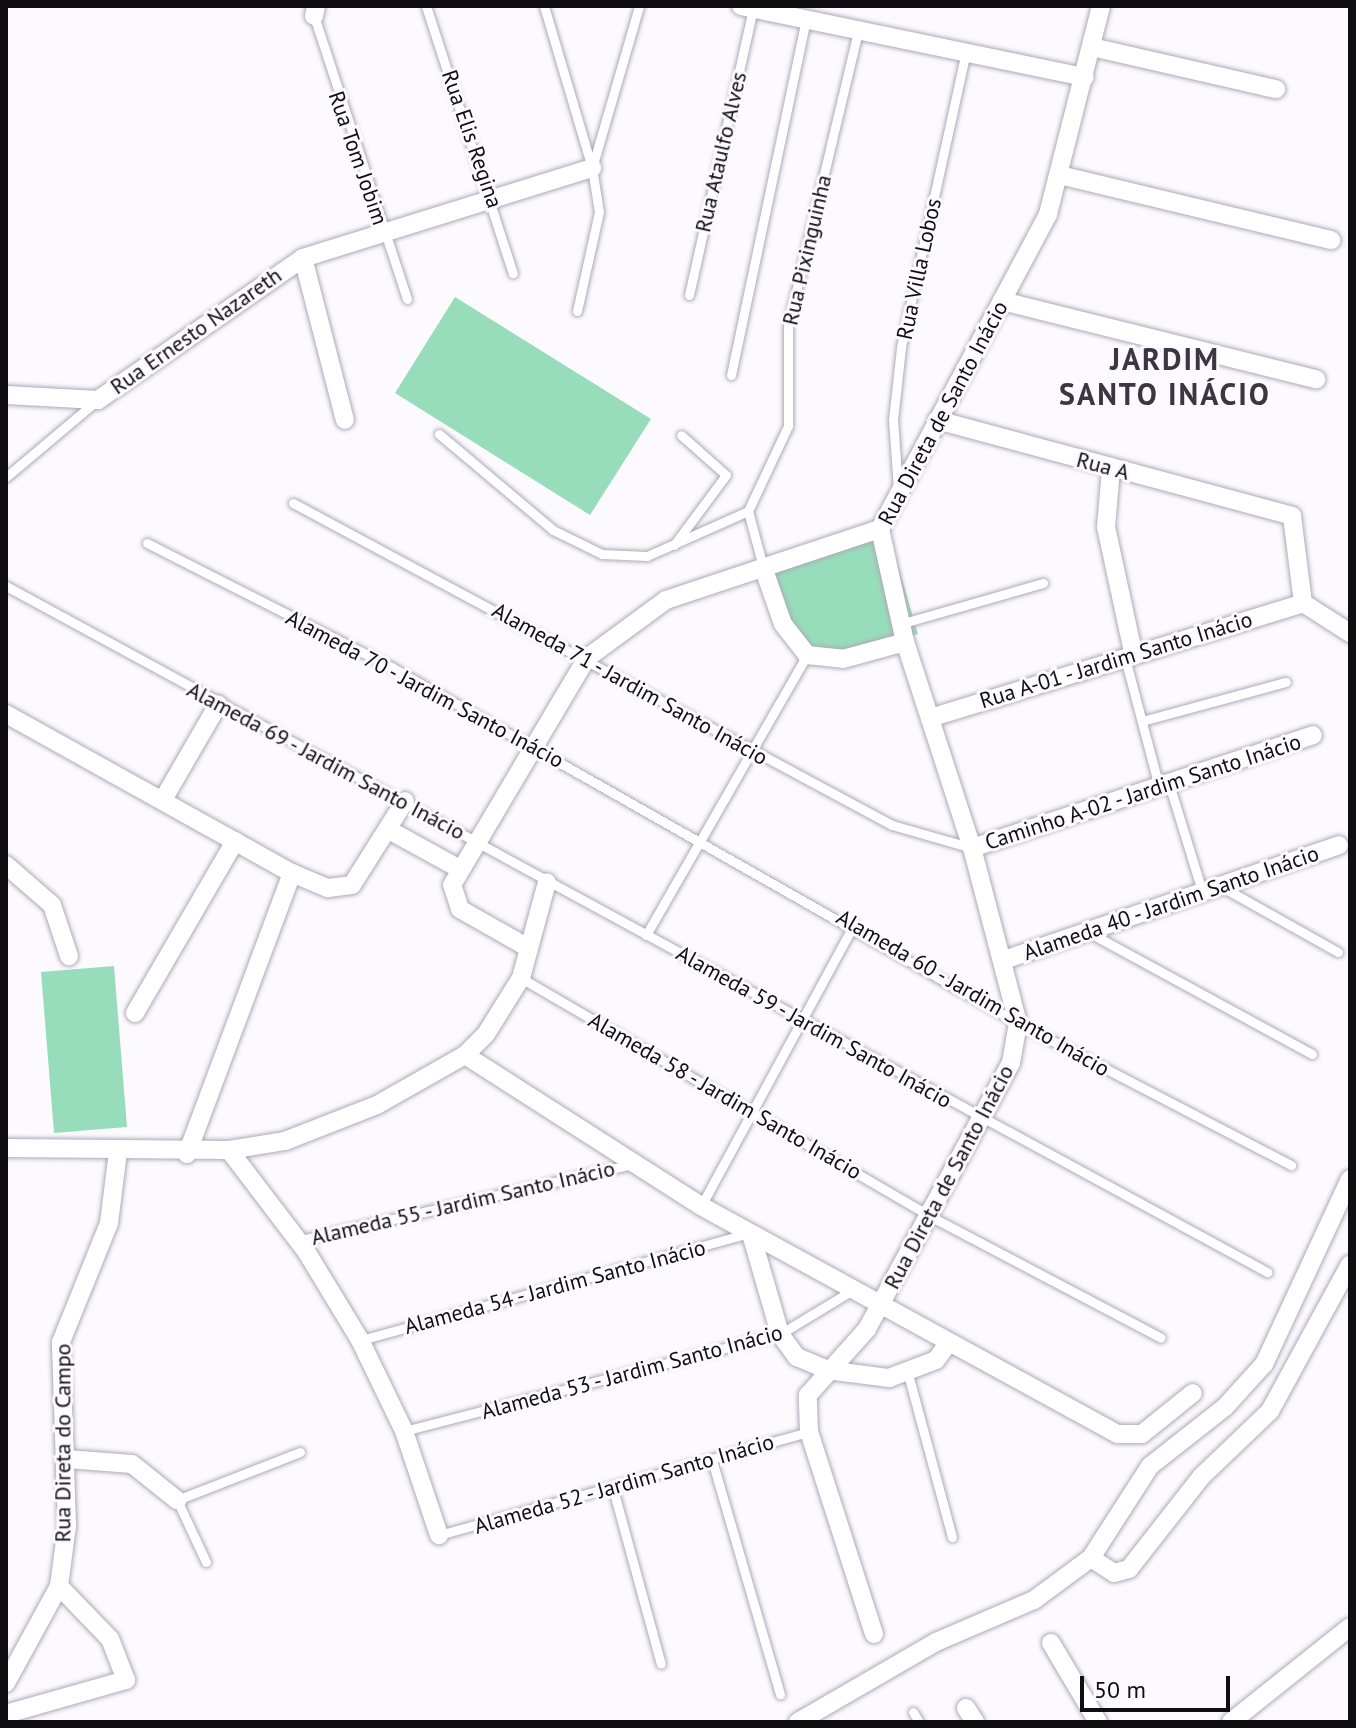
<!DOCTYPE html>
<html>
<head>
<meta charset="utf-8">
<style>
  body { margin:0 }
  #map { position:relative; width:1356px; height:1728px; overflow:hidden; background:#fcfafe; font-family:"PT Sans",sans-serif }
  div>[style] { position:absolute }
  .green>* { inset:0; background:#97ddbb }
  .roads { filter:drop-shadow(0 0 2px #afa8b8) drop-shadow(0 0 2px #afa8b8) }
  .lane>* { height:9px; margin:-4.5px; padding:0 4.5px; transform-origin:4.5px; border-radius:4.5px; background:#fff }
  .street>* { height:18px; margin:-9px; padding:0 9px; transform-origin:9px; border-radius:9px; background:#fff }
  span { translate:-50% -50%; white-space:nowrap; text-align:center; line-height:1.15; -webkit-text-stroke:6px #fcfafe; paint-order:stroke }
  .street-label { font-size:22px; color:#100e13 }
  .district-label { font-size:30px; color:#3c3643; font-weight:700; letter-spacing:2px }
  .frame { position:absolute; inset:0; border:8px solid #100e13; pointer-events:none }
  .scale { position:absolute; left:1080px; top:1676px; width:150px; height:36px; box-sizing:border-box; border:4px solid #100e13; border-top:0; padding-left:10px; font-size:24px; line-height:28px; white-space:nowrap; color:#100e13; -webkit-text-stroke:6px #fcfafe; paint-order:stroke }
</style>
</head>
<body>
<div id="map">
  <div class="green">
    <i style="clip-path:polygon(455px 297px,651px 419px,590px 515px,395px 393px)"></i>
    <i style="clip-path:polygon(888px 532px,918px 634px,844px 653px,809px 649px,790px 633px,768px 563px)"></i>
    <i style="clip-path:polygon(114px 966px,127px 1127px,54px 1133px,41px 972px)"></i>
  </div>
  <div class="roads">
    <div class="lane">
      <i style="left:426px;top:6px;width:281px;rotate:72deg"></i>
      <i style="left:544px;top:6px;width:169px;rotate:73.5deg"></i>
      <i style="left:314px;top:16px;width:298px;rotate:71.8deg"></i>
      <i style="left:689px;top:295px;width:293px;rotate:-77.4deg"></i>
      <i style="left:577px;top:311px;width:101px;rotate:-77.5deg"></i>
      <i style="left:599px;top:212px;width:45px;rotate:-99deg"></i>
      <i style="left:592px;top:168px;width:169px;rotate:-73.8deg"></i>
      <i style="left:731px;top:375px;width:363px;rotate:-78.1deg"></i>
      <i style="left:439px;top:434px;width:149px;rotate:40.1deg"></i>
      <i style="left:553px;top:530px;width:55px;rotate:26.1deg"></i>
      <i style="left:602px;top:554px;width:45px;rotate:2.5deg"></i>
      <i style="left:647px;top:556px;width:111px;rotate:-24deg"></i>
      <i style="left:6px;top:477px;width:116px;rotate:-40.1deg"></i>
      <i style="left:898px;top:489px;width:69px;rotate:-94.1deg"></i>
      <i style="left:893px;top:420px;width:73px;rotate:-83.7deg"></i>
      <i style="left:901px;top:347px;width:302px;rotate:-77.6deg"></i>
      <i style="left:293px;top:503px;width:680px;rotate:28.26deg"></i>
      <i style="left:892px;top:825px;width:83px;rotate:16deg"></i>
      <i style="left:147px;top:543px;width:276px;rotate:26.9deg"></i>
      <i style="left:393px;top:668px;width:719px;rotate:29.6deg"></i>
      <i style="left:1018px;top:1023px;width:308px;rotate:27.5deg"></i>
      <i style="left:674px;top:545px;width:87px;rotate:-53.4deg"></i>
      <i style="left:726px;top:475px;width:60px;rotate:-138.4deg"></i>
      <i style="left:763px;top:567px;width:58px;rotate:-105deg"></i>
      <i style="left:748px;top:511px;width:94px;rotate:-64.8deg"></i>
      <i style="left:788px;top:426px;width:101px;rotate:-90deg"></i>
      <i style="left:788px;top:325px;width:302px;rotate:-76.6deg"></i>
      <i style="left:6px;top:586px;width:1436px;rotate:28.55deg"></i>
      <i style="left:900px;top:624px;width:149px;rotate:-16deg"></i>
      <i style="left:1125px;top:658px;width:133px;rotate:75.2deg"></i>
      <i style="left:1142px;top:721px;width:149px;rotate:-15.2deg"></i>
      <i style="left:1170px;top:787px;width:109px;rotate:72.9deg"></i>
      <i style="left:1222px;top:887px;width:133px;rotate:29.3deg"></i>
      <i style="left:1088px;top:932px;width:255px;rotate:28.6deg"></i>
      <i style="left:646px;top:935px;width:323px;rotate:-60.1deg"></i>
      <i style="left:521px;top:978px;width:471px;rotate:30.2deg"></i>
      <i style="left:928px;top:1215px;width:263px;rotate:27.8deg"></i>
      <i style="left:701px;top:1206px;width:321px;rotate:-61.5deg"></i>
      <i style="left:297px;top:1241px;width:345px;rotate:-12.9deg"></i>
      <i style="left:361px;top:1340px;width:400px;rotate:-15.4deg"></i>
      <i style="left:908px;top:1374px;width:169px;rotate:74.9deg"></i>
      <i style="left:404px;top:1431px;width:388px;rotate:-14.5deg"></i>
      <i style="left:780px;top:1334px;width:83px;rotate:-31.2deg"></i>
      <i style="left:712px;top:1460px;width:244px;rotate:73.8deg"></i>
      <i style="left:613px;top:1489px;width:181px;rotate:74.7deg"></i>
      <i style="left:439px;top:1535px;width:384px;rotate:-15.6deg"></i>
      <i style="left:206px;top:1562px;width:68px;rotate:-115.1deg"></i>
      <i style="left:177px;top:1500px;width:132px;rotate:-21.3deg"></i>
      <i style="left:913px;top:1712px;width:12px;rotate:59deg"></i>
    </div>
    <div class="street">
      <i style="left:741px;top:6px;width:351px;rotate:11.7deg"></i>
      <i style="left:314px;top:16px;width:10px;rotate:-79deg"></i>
      <i style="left:1092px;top:47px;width:189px;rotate:12.9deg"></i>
      <i style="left:1064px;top:176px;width:275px;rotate:13.5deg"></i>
      <i style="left:303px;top:258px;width:167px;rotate:75.5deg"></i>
      <i style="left:1002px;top:301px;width:324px;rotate:14deg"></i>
      <i style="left:6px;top:395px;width:92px;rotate:3.1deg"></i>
      <i style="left:98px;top:400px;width:249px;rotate:-34.7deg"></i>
      <i style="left:303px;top:258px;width:303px;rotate:-17.3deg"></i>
      <i style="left:937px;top:420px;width:368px;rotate:15.1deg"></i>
      <i style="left:1292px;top:516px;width:88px;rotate:82.8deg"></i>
      <i style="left:1303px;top:603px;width:56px;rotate:32.6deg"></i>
      <i style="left:1111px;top:469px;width:58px;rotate:94.9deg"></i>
      <i style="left:1106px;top:527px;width:128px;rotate:77.8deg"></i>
      <i style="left:763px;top:567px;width:60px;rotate:70.7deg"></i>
      <i style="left:783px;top:624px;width:39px;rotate:52deg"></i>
      <i style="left:807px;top:655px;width:36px;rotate:6deg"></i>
      <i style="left:843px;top:659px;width:64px;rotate:-15.3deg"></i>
      <i style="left:6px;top:714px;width:327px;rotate:29.1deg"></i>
      <i style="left:930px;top:718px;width:390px;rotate:-17.1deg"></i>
      <i style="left:164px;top:798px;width:108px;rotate:-59.9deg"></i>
      <i style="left:389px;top:830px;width:79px;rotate:28.8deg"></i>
      <i style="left:972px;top:848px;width:359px;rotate:-18.3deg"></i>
      <i style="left:6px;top:865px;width:61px;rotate:41deg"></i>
      <i style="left:52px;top:905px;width:54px;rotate:71.6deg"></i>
      <i style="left:525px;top:946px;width:75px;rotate:-150.4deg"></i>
      <i style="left:460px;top:909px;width:25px;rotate:-108deg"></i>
      <i style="left:452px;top:885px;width:264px;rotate:-59.3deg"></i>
      <i style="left:587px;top:658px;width:98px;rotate:-36.3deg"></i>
      <i style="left:666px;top:600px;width:225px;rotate:-18.4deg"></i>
      <i style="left:1004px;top:960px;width:354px;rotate:-18.9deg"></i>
      <i style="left:135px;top:1013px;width:199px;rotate:-59.8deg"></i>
      <i style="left:465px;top:1055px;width:280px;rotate:32.6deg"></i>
      <i style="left:701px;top:1206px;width:475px;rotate:28.7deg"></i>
      <i style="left:1118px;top:1434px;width:24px"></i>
      <i style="left:1142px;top:1434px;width:65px;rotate:-38.8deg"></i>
      <i style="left:6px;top:1148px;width:223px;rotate:0.5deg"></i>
      <i style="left:229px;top:1150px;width:57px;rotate:-9.1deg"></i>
      <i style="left:285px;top:1141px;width:99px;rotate:-21.4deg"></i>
      <i style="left:377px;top:1105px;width:101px;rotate:-29.6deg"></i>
      <i style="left:465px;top:1055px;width:30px;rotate:-45deg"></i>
      <i style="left:486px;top:1034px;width:66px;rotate:-58deg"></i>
      <i style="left:521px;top:978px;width:99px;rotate:-74.8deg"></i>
      <i style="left:229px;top:1150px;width:127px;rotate:52.7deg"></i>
      <i style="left:306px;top:1251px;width:104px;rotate:58.8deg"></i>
      <i style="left:360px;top:1340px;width:101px;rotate:64.2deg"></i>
      <i style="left:404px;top:1431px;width:110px;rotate:71.4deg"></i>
      <i style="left:187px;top:1154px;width:300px;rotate:-69.5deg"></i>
      <i style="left:292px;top:873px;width:39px;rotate:23deg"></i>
      <i style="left:328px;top:888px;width:24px;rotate:-7deg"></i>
      <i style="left:352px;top:885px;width:99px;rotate:-57.8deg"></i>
      <i style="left:1350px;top:1179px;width:204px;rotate:114.9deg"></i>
      <i style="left:1264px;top:1364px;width:58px;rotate:132.2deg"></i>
      <i style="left:1225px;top:1407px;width:95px;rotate:141.8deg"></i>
      <i style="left:1150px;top:1466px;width:109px;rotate:122.7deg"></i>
      <i style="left:1091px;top:1558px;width:27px;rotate:33deg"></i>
      <i style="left:1114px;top:1573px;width:16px;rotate:-15deg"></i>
      <i style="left:1129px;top:1569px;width:118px;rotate:-51.9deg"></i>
      <i style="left:1202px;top:1476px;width:94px;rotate:-43.7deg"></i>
      <i style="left:1270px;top:1411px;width:167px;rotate:-61.4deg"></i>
      <i style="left:751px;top:1234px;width:104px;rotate:73.8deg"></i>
      <i style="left:780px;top:1334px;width:29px;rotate:54deg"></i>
      <i style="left:797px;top:1357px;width:33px;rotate:23deg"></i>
      <i style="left:827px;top:1370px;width:63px;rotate:7.4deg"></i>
      <i style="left:889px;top:1378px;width:50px;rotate:-21deg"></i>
      <i style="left:936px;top:1360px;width:19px;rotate:-54deg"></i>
      <i style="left:67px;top:1459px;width:65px;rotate:4.4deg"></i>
      <i style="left:132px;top:1464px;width:58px;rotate:38.7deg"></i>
      <i style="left:874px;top:1634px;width:212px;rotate:-107.8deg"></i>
      <i style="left:809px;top:1432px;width:37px;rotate:-92deg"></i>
      <i style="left:808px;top:1395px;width:89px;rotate:-48.2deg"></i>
      <i style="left:867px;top:1329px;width:302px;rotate:-61.6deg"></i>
      <i style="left:1011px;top:1063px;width:41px;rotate:-80.1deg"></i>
      <i style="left:1018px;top:1023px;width:181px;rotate:-104.7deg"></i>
      <i style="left:972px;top:848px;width:217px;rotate:-108deg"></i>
      <i style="left:905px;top:642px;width:116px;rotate:-102.5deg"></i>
      <i style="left:880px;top:529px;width:357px;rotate:-61.9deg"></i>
      <i style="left:1048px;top:214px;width:215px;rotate:-75.7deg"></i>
      <i style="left:1051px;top:1643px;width:92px;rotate:59.3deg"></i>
      <i style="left:6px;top:1683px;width:111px;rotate:-61.3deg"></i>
      <i style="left:59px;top:1586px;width:61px;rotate:-82.4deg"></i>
      <i style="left:67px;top:1526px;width:184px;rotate:-91.9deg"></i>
      <i style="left:61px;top:1342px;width:128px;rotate:-68deg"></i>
      <i style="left:109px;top:1223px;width:72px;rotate:-82.8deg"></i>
      <i style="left:966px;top:1708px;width:17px;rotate:57deg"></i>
      <i style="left:6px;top:1714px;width:125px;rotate:-15.8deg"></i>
      <i style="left:126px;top:1680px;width:44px;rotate:-111.3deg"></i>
      <i style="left:110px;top:1639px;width:74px;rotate:-133.9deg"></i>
      <i style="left:798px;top:1722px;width:160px;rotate:-30.1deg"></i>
      <i style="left:936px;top:1642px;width:107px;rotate:-23.2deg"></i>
      <i style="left:1034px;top:1600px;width:71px;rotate:-36.4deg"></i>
      <i style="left:1231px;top:1722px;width:152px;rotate:-38.6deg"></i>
    </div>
  </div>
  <div class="street-label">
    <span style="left:472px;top:139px;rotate:71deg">Rua Elis Regina</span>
    <span style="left:721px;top:152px;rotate:-77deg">Rua Ataulfo Alves</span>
    <span style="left:358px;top:158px;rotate:71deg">Rua Tom Jobim</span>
    <span style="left:807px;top:250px;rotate:-77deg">Rua Pixinguinha</span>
    <span style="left:919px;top:269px;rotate:-78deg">Rua Villa Lobos</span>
    <span style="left:196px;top:331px;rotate:-35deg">Rua Ernesto Nazareth</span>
    <span style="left:943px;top:413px;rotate:-62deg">Rua Direta de Santo Inácio</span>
    <span style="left:1103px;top:466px;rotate:15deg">Rua A</span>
    <span style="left:1116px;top:660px;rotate:-17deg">Rua A-01 - Jardim Santo Inácio</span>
    <span style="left:630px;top:684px;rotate:29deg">Alameda 71 - Jardim Santo Inácio</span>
    <span style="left:425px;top:689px;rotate:28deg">Alameda 70 - Jardim Santo Inácio</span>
    <span style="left:326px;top:761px;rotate:28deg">Alameda 69 - Jardim Santo Inácio</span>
    <span style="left:1143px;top:792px;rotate:-18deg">Caminho A-02 - Jardim Santo Inácio</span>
    <span style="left:1171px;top:903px;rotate:-19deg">Alameda 40 - Jardim Santo Inácio</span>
    <span style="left:973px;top:993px;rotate:30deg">Alameda 60 - Jardim Santo Inácio</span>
    <span style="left:814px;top:1027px;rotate:29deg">Alameda 59 - Jardim Santo Inácio</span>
    <span style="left:725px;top:1096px;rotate:30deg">Alameda 58 - Jardim Santo Inácio</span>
    <span style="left:949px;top:1177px;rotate:-62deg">Rua Direta de Santo Inácio</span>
    <span style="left:463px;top:1203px;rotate:-13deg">Alameda 55 - Jardim Santo Inácio</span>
    <span style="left:555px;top:1287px;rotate:-15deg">Alameda 54 - Jardim Santo Inácio</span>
    <span style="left:632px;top:1372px;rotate:-15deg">Alameda 53 - Jardim Santo Inácio</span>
    <span style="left:63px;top:1443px;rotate:-90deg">Rua Direta do Campo</span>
    <span style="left:624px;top:1484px;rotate:-16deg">Alameda 52 - Jardim Santo Inácio</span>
  </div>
  <div class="district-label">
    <span style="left:1165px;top:376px">JARDIM<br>SANTO INÁCIO</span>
  </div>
  <div class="frame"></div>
  <div class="scale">50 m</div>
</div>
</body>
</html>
